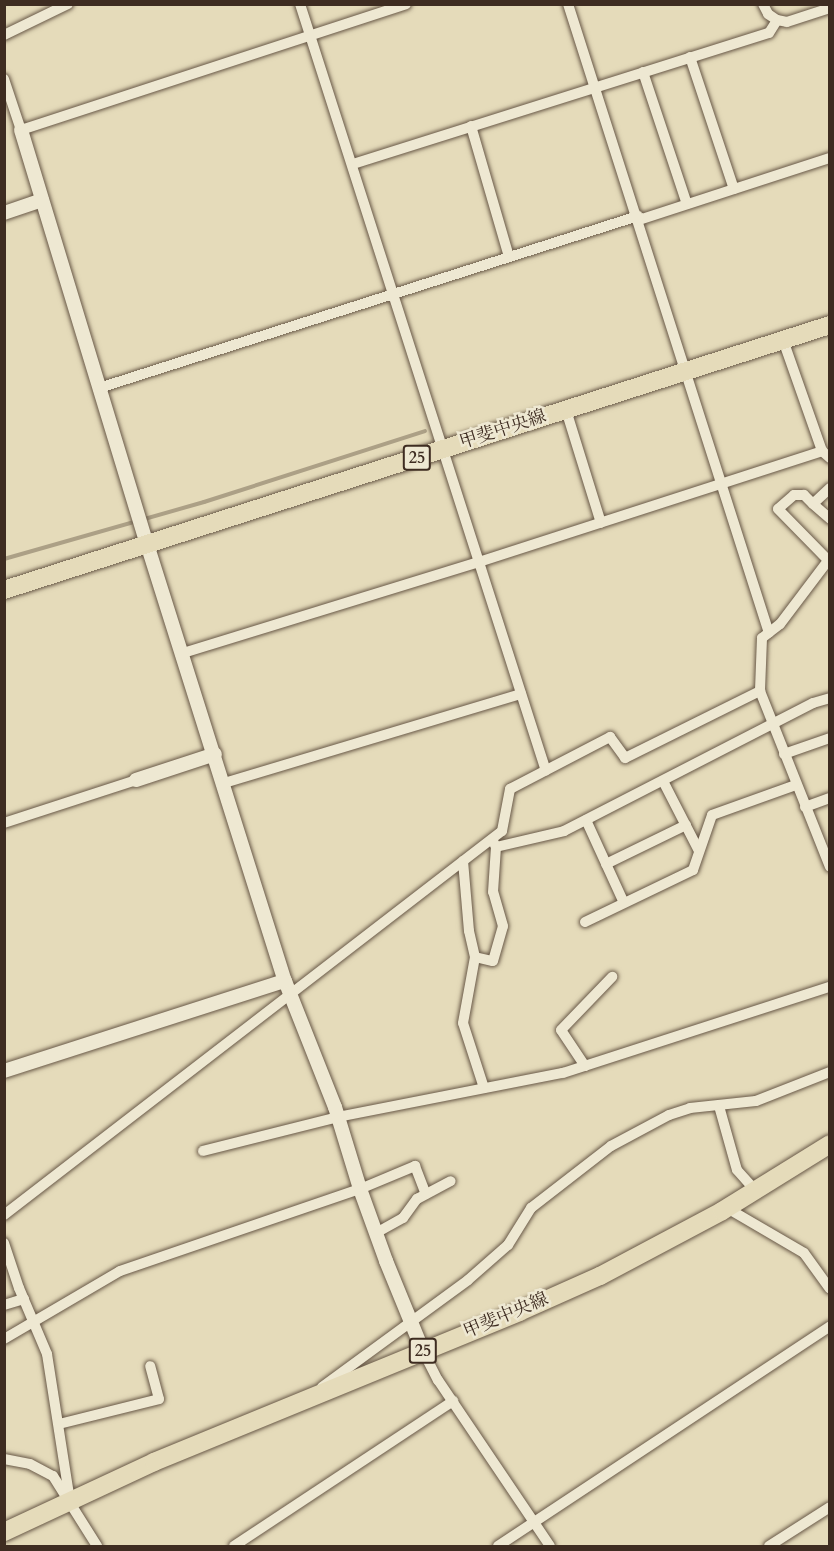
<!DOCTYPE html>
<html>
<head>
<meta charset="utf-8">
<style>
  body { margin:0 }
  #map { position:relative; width:834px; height:1551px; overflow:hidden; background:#e5dbba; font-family:Cardo,"Noto Serif JP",serif }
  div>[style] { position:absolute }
  .stream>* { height:4px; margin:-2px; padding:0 2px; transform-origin:2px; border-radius:2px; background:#aca086 }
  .roads { filter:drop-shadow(0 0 2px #685847) drop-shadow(0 0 2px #685847) }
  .minor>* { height:10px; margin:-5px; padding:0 5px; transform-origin:5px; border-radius:5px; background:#eee8d2 }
  .tertiary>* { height:14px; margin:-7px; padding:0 7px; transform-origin:7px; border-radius:7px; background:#eee8d2 }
  .primary>* { height:18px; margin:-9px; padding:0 9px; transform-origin:9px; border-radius:9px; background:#e5dbba }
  span { translate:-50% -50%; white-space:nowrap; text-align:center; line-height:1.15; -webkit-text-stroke:5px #eee8d2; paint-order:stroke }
  .shield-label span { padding:2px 4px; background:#eee8d2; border:2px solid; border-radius:4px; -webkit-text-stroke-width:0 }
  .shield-label { font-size:16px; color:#3e2c21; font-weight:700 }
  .street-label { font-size:18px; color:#3e2c21 }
  .frame { position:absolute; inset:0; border:6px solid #3e2c21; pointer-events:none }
</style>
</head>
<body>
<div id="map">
  <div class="stream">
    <i style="left:4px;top:559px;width:208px;rotate:-15.9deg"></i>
    <i style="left:204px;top:502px;width:232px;rotate:-17.8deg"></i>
  </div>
  <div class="roads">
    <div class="minor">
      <i style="left:300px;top:4px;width:805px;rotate:72.22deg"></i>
      <i style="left:568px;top:4px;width:660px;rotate:72.28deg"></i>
      <i style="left:763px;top:4px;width:11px;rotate:63deg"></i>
      <i style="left:768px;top:14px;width:11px;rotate:34deg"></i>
      <i style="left:777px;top:20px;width:10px;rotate:11deg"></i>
      <i style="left:787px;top:22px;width:45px;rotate:-18deg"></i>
      <i style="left:4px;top:35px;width:71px;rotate:-25.8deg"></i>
      <i style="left:690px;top:57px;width:139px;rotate:71.6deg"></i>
      <i style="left:643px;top:72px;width:139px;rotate:71.6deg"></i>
      <i style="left:4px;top:79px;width:54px;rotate:71.6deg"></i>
      <i style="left:21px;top:130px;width:405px;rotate:-18.1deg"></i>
      <i style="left:471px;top:126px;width:136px;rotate:73.8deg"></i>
      <i style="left:353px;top:164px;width:436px;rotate:-17.5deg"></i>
      <i style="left:769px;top:33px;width:15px;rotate:-58deg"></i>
      <i style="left:639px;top:220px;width:201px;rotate:-18deg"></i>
      <i style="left:783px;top:340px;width:118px;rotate:70.6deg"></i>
      <i style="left:822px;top:451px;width:11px;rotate:41deg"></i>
      <i style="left:99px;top:388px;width:566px;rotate:-17.7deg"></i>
      <i style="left:566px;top:410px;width:118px;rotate:72.8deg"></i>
      <i style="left:830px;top:488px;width:23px;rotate:137deg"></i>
      <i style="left:813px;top:504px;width:23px;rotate:41deg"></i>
      <i style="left:813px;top:504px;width:13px;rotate:-135deg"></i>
      <i style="left:804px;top:495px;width:10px;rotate:180deg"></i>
      <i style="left:794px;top:495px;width:21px;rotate:139deg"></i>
      <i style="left:778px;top:509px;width:71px;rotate:45.6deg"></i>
      <i style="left:830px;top:558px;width:83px;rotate:127.1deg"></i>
      <i style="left:780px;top:624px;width:23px;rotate:142deg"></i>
      <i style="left:762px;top:638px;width:53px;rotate:92.2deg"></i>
      <i style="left:760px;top:691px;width:189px;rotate:68.3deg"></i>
      <i style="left:183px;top:653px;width:310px;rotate:-17.1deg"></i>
      <i style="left:479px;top:562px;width:361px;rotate:-17.9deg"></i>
      <i style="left:784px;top:754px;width:49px;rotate:-19.2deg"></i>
      <i style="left:663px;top:781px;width:79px;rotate:62.8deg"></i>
      <i style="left:224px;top:783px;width:310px;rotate:-16.7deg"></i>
      <i style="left:805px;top:807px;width:27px;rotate:-20deg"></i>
      <i style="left:586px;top:820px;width:91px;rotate:65.4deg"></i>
      <i style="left:4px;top:823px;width:139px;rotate:-18deg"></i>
      <i style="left:496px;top:847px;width:70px;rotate:-13.2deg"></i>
      <i style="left:564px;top:831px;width:280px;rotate:-27.2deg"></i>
      <i style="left:813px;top:703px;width:18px;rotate:-16deg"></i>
      <i style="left:463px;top:861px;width:70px;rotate:85.1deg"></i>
      <i style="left:469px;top:931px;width:27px;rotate:77deg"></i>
      <i style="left:606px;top:864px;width:89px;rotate:-26deg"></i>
      <i style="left:585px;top:922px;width:120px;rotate:-25.7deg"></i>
      <i style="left:693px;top:870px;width:58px;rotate:-70.9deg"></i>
      <i style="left:712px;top:815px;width:89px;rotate:-19.7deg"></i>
      <i style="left:585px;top:1066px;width:43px;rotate:-123.7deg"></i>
      <i style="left:561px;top:1030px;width:74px;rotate:-46.1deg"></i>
      <i style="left:484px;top:1088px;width:68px;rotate:-107.9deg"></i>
      <i style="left:463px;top:1023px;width:67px;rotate:-79.7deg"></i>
      <i style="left:475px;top:957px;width:18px;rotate:13deg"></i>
      <i style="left:493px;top:961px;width:36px;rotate:-74deg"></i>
      <i style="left:503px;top:926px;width:35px;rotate:-106deg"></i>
      <i style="left:493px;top:892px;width:45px;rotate:-86.2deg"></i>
      <i style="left:496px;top:847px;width:7px;rotate:-117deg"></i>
      <i style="left:719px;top:1106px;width:66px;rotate:74.3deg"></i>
      <i style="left:737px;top:1170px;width:28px;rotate:48deg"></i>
      <i style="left:203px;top:1151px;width:139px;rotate:-14.1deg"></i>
      <i style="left:338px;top:1117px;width:229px;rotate:-11.1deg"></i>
      <i style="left:563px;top:1073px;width:281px;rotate:-17.9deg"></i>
      <i style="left:727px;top:1208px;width:89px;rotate:30.3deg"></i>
      <i style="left:804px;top:1253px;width:44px;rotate:54.2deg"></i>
      <i style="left:4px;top:1215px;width:629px;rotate:-37.64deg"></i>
      <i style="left:502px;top:831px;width:43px;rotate:-79.2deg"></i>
      <i style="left:510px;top:789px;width:113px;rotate:-27.5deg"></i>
      <i style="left:610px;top:737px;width:26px;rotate:54deg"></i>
      <i style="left:625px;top:758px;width:151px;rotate:-26.4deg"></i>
      <i style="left:376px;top:1233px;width:31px;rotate:-29deg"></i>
      <i style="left:403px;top:1218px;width:24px;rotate:-54deg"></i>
      <i style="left:417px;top:1199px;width:38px;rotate:-28deg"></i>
      <i style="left:4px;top:1243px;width:47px;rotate:71.6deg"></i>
      <i style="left:19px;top:1288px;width:72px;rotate:67deg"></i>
      <i style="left:47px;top:1354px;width:149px;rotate:81.1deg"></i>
      <i style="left:4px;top:1305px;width:21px;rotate:-17deg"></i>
      <i style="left:4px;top:1339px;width:134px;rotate:-30.4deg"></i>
      <i style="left:120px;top:1271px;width:254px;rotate:-18.9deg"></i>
      <i style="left:360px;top:1189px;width:60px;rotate:-22.7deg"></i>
      <i style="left:415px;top:1166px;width:30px;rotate:69deg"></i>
      <i style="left:423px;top:1351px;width:33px;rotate:63deg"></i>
      <i style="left:438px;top:1380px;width:200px;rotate:56deg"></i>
      <i style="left:322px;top:1387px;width:181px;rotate:-36.2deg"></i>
      <i style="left:468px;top:1280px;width:53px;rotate:-41.2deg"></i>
      <i style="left:508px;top:1245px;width:44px;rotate:-58.1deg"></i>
      <i style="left:531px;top:1208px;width:101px;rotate:-37.8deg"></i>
      <i style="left:611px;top:1146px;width:66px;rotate:-28.1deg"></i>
      <i style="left:669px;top:1115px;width:22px;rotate:-18deg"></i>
      <i style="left:690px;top:1108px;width:66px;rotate:-6.1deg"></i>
      <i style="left:756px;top:1101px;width:79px;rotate:-21.4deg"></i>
      <i style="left:59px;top:1424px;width:103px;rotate:-14deg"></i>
      <i style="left:159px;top:1399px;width:34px;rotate:-105deg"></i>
      <i style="left:4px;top:1459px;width:26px;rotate:11deg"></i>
      <i style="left:30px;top:1464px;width:26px;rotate:28deg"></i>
      <i style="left:53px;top:1476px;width:83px;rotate:57.8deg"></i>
      <i style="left:234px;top:1546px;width:263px;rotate:-33.5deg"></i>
      <i style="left:498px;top:1546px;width:398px;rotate:-33.5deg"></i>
      <i style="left:769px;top:1546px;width:72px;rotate:-32.6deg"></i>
    </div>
    <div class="tertiary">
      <i style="left:21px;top:130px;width:433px;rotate:73.1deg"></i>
      <i style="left:147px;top:544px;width:458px;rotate:72.5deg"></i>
      <i style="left:285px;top:981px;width:136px;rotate:68.4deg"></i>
      <i style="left:335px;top:1107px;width:86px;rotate:73deg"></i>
      <i style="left:360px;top:1189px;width:77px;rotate:70.1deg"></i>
      <i style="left:386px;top:1261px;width:97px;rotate:67.7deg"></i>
      <i style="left:4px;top:213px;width:40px;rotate:-18.9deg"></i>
      <i style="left:136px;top:780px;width:83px;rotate:-18.2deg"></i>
      <i style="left:4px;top:1071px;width:295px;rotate:-17.8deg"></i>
    </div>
    <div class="primary">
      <i style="left:4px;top:590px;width:867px;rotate:-17.79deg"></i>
      <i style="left:4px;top:1532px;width:166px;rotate:-25deg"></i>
      <i style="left:154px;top:1462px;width:395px;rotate:-22.3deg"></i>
      <i style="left:519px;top:1312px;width:89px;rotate:-24deg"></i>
      <i style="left:600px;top:1276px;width:138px;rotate:-28deg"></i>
      <i style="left:722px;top:1211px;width:127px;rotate:-31.8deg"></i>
    </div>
  </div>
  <div class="shield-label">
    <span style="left:417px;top:458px">25</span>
    <span style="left:423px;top:1351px">25</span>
  </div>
  <div class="street-label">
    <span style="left:503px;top:430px;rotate:-18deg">甲斐中央線</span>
    <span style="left:506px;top:1316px;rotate:-23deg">甲斐中央線</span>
  </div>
  <div class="frame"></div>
</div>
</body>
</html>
